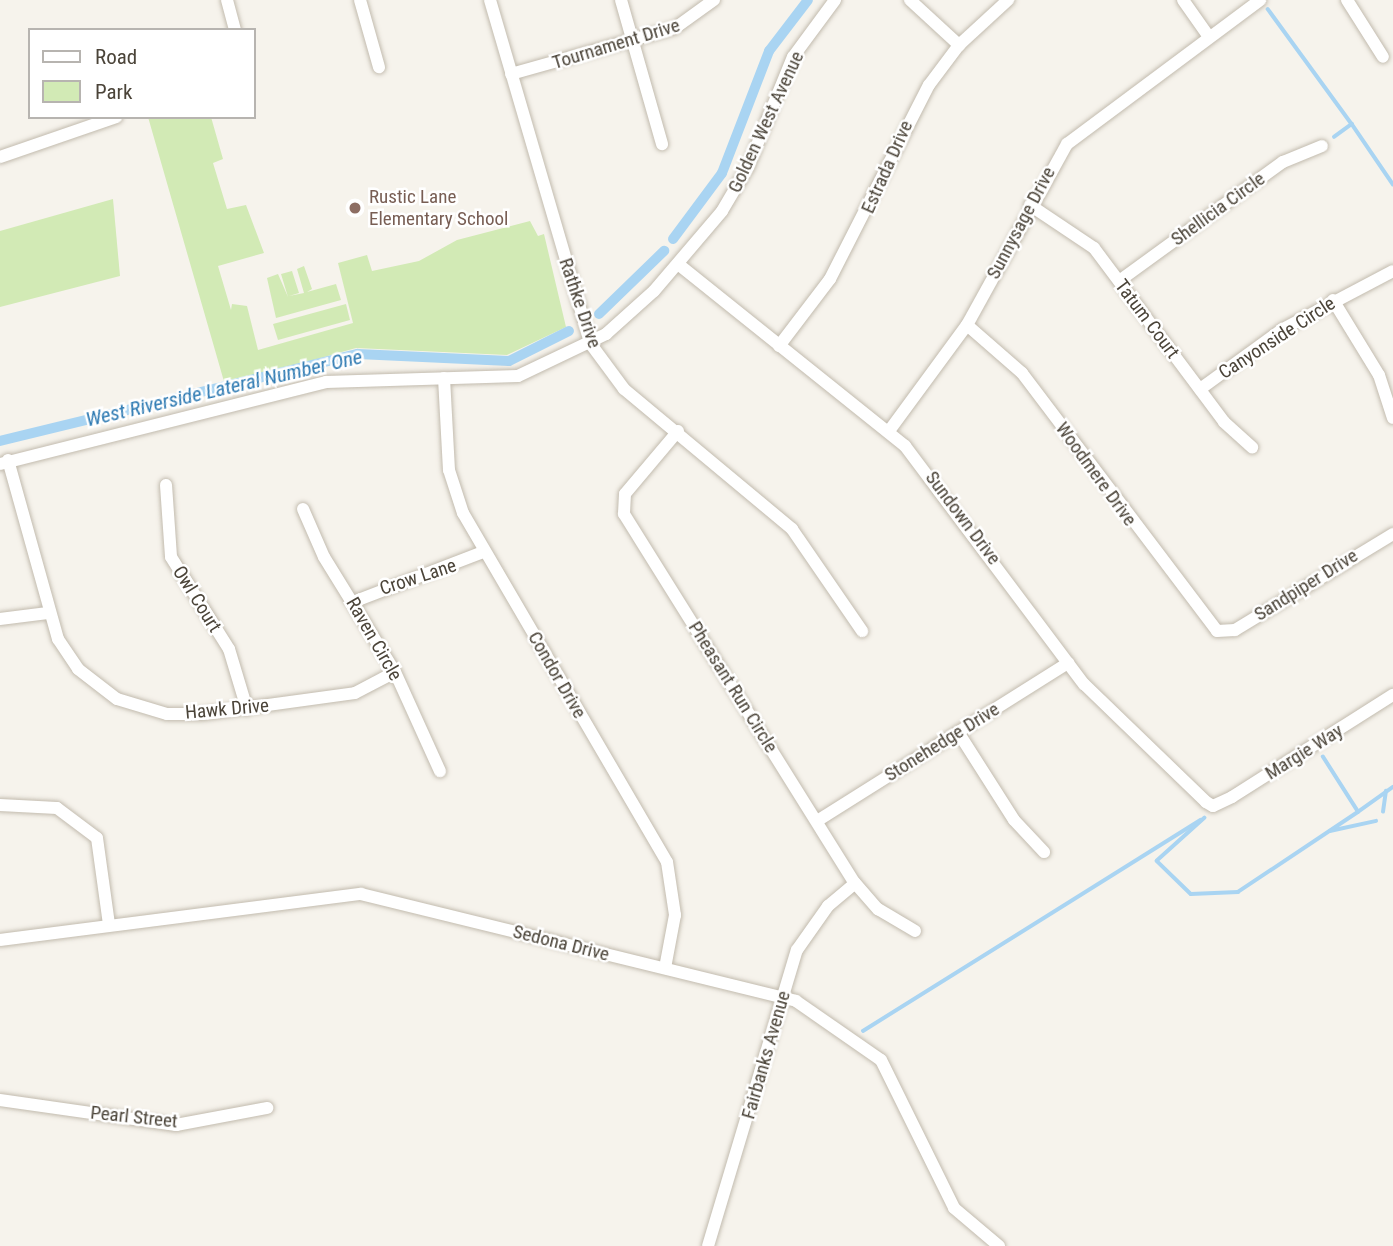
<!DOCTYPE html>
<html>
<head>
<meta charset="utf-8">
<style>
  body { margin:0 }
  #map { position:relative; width:1393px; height:1246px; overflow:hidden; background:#f6f3ec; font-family:"Roboto Condensed",sans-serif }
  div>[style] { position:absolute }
  .green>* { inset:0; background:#d2eab5 }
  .stream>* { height:3.5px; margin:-1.75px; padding:0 1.75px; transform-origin:1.75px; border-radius:1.75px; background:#a9d4f2 }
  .canal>* { height:10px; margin:-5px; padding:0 5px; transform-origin:5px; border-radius:5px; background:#a9d4f2 }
  .roads { filter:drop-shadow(0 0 2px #c2bbae) drop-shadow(0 0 2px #c2bbae) }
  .street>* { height:12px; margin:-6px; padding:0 6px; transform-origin:6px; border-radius:6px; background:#fff }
  .dots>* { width:19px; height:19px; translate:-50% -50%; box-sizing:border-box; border:4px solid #fff; border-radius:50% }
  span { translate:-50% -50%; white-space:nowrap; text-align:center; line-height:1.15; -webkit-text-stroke:5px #fff; paint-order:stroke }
  .street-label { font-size:19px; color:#4b4439 }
  .education-label { font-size:19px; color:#785e54 }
  .left { translate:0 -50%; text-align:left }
  .water-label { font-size:21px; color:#2e7ab2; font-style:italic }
  .legend { position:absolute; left:28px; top:28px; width:228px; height:91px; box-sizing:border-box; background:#fff; border:2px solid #b7b4b0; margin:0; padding:9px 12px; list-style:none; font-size:21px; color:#4b4439 }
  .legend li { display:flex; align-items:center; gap:14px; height:35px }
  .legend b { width:35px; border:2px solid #b7b4b0 }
</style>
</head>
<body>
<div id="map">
  <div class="green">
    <i style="clip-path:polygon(148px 117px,211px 117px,223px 159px,213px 163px,227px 209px,246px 205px,264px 253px,218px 266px,231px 310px,232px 304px,247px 306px,258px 350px,353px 323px,338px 263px,367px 255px,372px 271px,419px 261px,457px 240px,530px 221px,538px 236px,544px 234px,566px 327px,507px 355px,356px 348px,225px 385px)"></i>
    <i style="clip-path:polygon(113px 199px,120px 276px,0 307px,0 231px)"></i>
    <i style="clip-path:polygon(304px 266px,312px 289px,307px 292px,336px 284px,341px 300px,276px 318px,267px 278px,278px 274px,288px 297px,281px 274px,292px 271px,299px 293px,289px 296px,304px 293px,297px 269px)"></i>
    <i style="clip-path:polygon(346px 304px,350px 320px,278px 340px,273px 324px)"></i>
  </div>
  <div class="stream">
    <i style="left:1268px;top:9px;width:142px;rotate:53.9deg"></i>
    <i style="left:1334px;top:137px;width:22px;rotate:-36deg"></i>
    <i style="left:1352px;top:124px;width:73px;rotate:55.7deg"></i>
    <i style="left:1358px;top:812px;width:43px;rotate:-35.5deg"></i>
    <i style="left:1383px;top:812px;width:21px;rotate:-82deg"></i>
    <i style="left:1205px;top:818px;width:64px;rotate:138.1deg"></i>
    <i style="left:1157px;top:861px;width:47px;rotate:44.1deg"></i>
    <i style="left:1191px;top:894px;width:47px;rotate:-2.4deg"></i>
    <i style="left:1238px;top:892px;width:144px;rotate:-33.7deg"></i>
    <i style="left:1358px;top:812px;width:65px;rotate:-122.5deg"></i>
    <i style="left:1330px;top:831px;width:47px;rotate:-12.3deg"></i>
    <i style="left:863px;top:1031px;width:398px;rotate:-32deg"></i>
  </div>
  <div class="canal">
    <i style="left:673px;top:239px;width:82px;rotate:-53.4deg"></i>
    <i style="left:722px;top:173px;width:131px;rotate:-68.9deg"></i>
    <i style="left:769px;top:51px;width:64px;rotate:-52.6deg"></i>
    <i style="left:599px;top:314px;width:91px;rotate:-44.1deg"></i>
    <i style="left:0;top:441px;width:368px;rotate:-13.7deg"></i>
    <i style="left:358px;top:354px;width:151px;rotate:2.7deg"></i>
    <i style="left:509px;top:361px;width:67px;rotate:-26.6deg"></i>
  </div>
  <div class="roads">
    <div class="street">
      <i style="left:227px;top:0;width:31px;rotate:75deg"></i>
      <i style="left:360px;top:0;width:70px;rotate:74.2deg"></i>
      <i style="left:490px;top:0;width:357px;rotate:73.7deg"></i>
      <i style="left:590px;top:343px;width:57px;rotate:53.5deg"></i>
      <i style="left:624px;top:389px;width:219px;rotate:39.8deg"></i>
      <i style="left:792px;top:529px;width:124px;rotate:55.5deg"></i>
      <i style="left:621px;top:0;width:150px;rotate:74.1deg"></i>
      <i style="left:910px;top:0;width:67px;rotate:42.6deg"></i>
      <i style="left:1183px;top:0;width:45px;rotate:54.9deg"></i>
      <i style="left:1347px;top:0;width:67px;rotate:57.7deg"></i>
      <i style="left:511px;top:74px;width:170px;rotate:-15.7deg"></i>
      <i style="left:675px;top:28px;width:48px;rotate:-35.7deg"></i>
      <i style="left:0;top:157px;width:123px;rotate:-19deg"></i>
      <i style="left:1030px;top:205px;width:77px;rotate:33.9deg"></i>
      <i style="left:1094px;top:248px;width:217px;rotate:53.2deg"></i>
      <i style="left:1224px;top:422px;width:38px;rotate:42deg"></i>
      <i style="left:678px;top:264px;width:291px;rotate:38.7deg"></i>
      <i style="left:905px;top:446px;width:298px;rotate:53.1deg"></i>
      <i style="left:1084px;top:684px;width:170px;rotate:44deg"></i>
      <i style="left:1206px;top:802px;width:8px;rotate:30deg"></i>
      <i style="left:1213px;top:806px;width:21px;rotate:-25deg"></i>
      <i style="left:1232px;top:797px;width:191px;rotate:-32.4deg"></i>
      <i style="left:1119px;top:281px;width:203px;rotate:-36deg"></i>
      <i style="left:1283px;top:162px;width:42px;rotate:-22.3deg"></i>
      <i style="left:1333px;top:300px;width:88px;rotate:58.5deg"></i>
      <i style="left:1379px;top:375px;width:45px;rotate:72deg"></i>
      <i style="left:967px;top:325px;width:73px;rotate:41.1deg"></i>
      <i style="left:1022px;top:373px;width:323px;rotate:52.9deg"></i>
      <i style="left:1217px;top:631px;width:18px;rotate:-3deg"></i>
      <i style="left:1235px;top:630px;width:185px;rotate:-31.3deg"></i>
      <i style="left:779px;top:346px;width:84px;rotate:-52.7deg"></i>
      <i style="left:830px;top:279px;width:218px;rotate:-63deg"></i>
      <i style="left:929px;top:85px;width:50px;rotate:-53.1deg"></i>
      <i style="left:959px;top:45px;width:67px;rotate:-42.6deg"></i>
      <i style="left:444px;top:378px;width:92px;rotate:86.9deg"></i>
      <i style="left:449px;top:470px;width:45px;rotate:72deg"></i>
      <i style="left:463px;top:513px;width:404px;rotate:59.7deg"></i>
      <i style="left:667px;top:862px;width:54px;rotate:81.4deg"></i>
      <i style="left:675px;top:915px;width:54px;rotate:100.7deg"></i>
      <i style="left:1200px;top:389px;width:102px;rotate:-35.9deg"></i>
      <i style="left:1283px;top:329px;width:124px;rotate:-27.8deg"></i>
      <i style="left:678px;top:431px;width:82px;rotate:130.1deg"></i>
      <i style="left:625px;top:494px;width:20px;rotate:93deg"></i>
      <i style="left:624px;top:514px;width:435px;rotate:58deg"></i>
      <i style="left:855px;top:883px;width:35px;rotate:49deg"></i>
      <i style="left:878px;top:909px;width:43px;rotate:30.7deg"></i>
      <i style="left:889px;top:431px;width:132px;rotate:-53.7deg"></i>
      <i style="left:967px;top:325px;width:207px;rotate:-61.1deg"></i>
      <i style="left:1067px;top:144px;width:241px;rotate:-36.7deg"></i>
      <i style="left:8px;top:460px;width:186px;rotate:74.4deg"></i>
      <i style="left:58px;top:639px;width:36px;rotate:56deg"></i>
      <i style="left:78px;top:669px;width:49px;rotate:37.6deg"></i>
      <i style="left:117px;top:699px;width:52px;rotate:16.7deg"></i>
      <i style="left:167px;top:714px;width:35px"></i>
      <i style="left:202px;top:714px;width:154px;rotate:-7.8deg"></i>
      <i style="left:355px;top:693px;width:45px;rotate:-27.7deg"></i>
      <i style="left:0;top:464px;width:336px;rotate:-14.1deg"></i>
      <i style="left:326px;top:382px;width:192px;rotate:-1.8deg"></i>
      <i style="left:518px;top:376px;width:98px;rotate:-25.5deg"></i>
      <i style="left:606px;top:334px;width:64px;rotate:-41.9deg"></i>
      <i style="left:654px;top:291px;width:105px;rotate:-49.6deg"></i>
      <i style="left:722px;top:211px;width:51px;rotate:-59.4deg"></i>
      <i style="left:748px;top:167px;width:119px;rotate:-67.8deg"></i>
      <i style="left:793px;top:57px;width:71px;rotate:-53.6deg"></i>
      <i style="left:166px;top:485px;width:72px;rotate:86deg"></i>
      <i style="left:171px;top:557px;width:109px;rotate:57.8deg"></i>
      <i style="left:229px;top:649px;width:63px;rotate:73.3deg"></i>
      <i style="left:303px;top:509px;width:52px;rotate:66.4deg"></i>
      <i style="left:324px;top:557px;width:135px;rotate:58.3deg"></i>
      <i style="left:395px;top:672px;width:109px;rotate:65.6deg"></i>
      <i style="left:353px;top:602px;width:139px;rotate:-21deg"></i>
      <i style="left:0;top:619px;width:48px;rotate:-7.1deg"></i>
      <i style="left:958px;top:732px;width:104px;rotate:57.5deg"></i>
      <i style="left:1014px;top:820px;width:44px;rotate:46.8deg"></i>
      <i style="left:0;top:805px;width:57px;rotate:3deg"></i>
      <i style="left:57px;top:808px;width:50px;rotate:36.9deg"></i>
      <i style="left:97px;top:838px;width:87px;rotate:82.1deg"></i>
      <i style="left:817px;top:821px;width:297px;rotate:-32.2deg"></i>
      <i style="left:0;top:940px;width:364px;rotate:-7.3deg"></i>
      <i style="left:361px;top:894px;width:448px;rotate:13.8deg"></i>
      <i style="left:796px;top:1001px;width:103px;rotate:34.8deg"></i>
      <i style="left:881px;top:1060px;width:165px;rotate:63.7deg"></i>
      <i style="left:954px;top:1208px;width:59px;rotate:40.2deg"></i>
      <i style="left:0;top:1100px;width:178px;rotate:8.1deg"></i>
      <i style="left:176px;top:1125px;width:93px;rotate:-10.6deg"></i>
      <i style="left:708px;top:1246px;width:309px;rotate:-73.3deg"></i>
      <i style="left:797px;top:950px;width:54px;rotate:-54.8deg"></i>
      <i style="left:828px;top:906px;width:35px;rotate:-40deg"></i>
    </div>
  </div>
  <div class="dots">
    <i style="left:355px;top:208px;background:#8d6e63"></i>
  </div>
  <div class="street-label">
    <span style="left:616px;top:44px;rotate:-17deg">Tournament Drive</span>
    <span style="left:766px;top:122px;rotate:-65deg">Golden West Avenue</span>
    <span style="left:887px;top:167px;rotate:-66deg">Estrada Drive</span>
    <span style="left:1218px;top:209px;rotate:-36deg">Shellicia Circle</span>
    <span style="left:1021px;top:223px;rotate:-62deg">Sunnysage Drive</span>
    <span style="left:580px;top:303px;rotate:71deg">Rathke Drive</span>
    <span style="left:1147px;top:319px;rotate:53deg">Tatum Court</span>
    <span style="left:1277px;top:338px;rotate:-33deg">Canyonside Circle</span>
    <span style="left:1096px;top:474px;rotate:54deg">Woodmere Drive</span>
    <span style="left:963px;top:518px;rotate:53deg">Sundown Drive</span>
    <span style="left:418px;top:577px;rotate:-18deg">Crow Lane</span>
    <span style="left:1306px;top:585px;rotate:-32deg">Sandpiper Drive</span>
    <span style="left:197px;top:599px;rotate:58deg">Owl Court</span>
    <span style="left:374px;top:639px;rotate:60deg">Raven Circle</span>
    <span style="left:557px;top:675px;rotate:60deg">Condor Drive</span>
    <span style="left:733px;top:687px;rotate:58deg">Pheasant Run Circle</span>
    <span style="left:227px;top:709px;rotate:-5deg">Hawk Drive</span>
    <span style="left:942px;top:742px;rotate:-32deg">Stonehedge Drive</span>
    <span style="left:1304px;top:752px;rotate:-32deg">Margie Way</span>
    <span style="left:561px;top:943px;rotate:14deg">Sedona Drive</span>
    <span style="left:766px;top:1055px;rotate:-74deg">Fairbanks Avenue</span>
    <span style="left:134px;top:1117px;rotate:6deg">Pearl Street</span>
  </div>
  <div class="education-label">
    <span class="left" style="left:369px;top:208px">Rustic Lane<br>Elementary School</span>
  </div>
  <div class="water-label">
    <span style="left:224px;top:388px;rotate:-13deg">West Riverside Lateral Number One</span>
  </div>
  <ul class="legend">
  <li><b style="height:9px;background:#fff"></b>Road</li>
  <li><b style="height:19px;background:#d2eab5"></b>Park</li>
  </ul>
</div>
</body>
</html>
